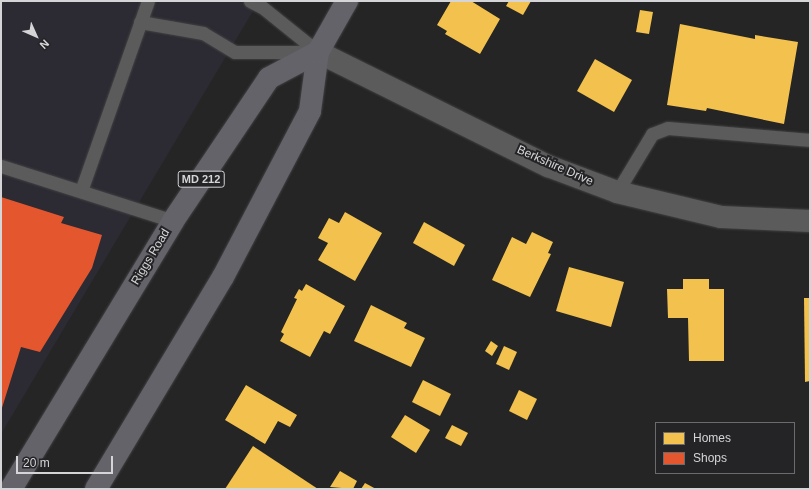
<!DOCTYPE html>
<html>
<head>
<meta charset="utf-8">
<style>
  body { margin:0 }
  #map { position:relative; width:811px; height:490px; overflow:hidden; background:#252526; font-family:Arial,sans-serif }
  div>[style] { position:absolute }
  .built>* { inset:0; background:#2c2b33 }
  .homes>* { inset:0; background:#f2c14e }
  .shops>* { inset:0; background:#e4572e }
  .roads { filter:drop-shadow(0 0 1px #424243) drop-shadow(0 0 1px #424243) }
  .lane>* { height:13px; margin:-6.5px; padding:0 6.5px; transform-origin:6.5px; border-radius:6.5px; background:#5b5b5c }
  .street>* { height:22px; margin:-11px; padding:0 11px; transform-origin:11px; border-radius:11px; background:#5b5b5c }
  .primary>* { height:22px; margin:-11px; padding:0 11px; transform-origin:11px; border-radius:11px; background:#64636a }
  span { translate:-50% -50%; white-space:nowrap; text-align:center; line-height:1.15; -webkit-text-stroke:4px #242427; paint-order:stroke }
  .shield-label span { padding:1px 3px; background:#242427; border:1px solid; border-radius:3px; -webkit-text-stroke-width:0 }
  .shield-label { font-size:11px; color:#d5d5d8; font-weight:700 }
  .street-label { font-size:12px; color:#d5d5d8 }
  .frame { position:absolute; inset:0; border:2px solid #d5d5d8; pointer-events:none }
  .legend { position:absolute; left:655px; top:422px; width:140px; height:52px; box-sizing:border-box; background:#242427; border:1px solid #6b6b6e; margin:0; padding:5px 7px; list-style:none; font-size:12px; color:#d5d5d8 }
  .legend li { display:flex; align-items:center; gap:8px; height:20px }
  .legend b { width:20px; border:1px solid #6b6b6e }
  .north { position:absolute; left:16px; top:16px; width:40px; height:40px; -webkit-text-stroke:3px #242427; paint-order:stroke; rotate:135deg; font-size:11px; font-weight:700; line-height:16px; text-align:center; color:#d5d5d8 }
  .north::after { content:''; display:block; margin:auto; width:14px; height:18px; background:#d5d5d8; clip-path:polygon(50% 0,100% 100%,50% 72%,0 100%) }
  .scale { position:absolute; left:16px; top:456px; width:97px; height:18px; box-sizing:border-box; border:2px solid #d5d5d8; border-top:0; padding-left:5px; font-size:12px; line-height:14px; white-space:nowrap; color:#d5d5d8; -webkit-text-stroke:3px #242427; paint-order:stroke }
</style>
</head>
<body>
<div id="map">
  <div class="built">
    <i style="clip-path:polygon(1px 1px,259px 1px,1px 434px)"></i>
  </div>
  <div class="homes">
    <i style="clip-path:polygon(451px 1px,471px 1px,500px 19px,480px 54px,445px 34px,447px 31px,437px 25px)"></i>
    <i style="clip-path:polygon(509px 1px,531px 1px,523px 15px,506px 6px)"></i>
    <i style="clip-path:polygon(640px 10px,653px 12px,649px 34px,636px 32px)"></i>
    <i style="clip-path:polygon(680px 24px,755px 39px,755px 35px,798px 42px,784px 124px,707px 108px,706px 111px,667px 105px)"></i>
    <i style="clip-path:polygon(595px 59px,632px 80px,614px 112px,577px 91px)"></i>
    <i style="clip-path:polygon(345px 212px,382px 233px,355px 281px,318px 260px,328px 243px,318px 238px,329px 218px,339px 223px)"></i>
    <i style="clip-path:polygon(424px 222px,465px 245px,454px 266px,413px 243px)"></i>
    <i style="clip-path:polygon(532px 232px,553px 242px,548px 253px,551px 254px,530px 297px,492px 280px,512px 237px,526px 244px)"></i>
    <i style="clip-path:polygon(569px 267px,624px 282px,611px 327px,556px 311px)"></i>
    <i style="clip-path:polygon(683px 279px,709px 279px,709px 289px,724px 289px,724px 361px,689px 361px,688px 318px,668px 318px,667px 289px,683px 289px)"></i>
    <i style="clip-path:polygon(306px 284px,345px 306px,330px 334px,324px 331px,310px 357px,280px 341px,284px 334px,281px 332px,297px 299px,294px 298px,299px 289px,302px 291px)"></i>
    <i style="clip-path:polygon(804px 298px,810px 298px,810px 381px,805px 382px)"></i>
    <i style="clip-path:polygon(371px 305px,407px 323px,404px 328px,425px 338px,411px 367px,354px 341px)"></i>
    <i style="clip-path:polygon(491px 341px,498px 346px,492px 356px,485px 351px)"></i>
    <i style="clip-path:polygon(504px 346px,517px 352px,509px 370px,496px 364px)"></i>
    <i style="clip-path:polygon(423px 380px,451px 394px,440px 416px,412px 402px)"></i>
    <i style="clip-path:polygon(246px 385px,297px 415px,290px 427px,278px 421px,265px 444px,225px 420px)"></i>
    <i style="clip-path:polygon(519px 390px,537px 399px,527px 420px,509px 411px)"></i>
    <i style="clip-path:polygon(405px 415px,430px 430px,416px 453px,391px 437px)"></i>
    <i style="clip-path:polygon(452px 425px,468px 433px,461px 446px,445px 438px)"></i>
    <i style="clip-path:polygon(253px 446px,318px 489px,225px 489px)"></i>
    <i style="clip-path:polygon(340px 471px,357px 481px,353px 489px,330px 487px)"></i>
    <i style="clip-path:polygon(365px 483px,376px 489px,361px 489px)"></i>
  </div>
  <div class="shops">
    <i style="clip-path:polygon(1px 197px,64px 217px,61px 223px,102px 235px,92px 268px,40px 352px,21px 347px,1px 411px)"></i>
  </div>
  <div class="roads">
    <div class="lane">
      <i style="left:250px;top:1px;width:13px;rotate:27deg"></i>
      <i style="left:262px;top:7px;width:72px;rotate:38.8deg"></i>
      <i style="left:140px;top:22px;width:64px;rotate:9.9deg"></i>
      <i style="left:203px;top:33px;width:37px;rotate:31deg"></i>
      <i style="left:235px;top:52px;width:77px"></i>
      <i style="left:1px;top:166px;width:181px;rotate:17.7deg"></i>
      <i style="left:81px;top:191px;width:201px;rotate:-70.6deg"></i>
      <i style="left:617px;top:192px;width:68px;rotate:-58.9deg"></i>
      <i style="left:652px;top:134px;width:17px;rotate:-21deg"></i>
      <i style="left:668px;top:128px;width:143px;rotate:4.8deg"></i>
    </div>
    <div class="street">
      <i style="left:318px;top:52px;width:257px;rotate:26.4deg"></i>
      <i style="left:548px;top:166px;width:74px;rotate:20.6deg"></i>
      <i style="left:617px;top:192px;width:107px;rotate:13.5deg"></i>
      <i style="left:721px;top:217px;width:89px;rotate:2.6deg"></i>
    </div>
    <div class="primary">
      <i style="left:11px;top:489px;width:313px;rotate:-58.8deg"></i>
      <i style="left:173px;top:221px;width:172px;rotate:-56.1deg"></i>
      <i style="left:269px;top:78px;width:55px;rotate:-28deg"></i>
      <i style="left:96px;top:489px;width:247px;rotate:-59.1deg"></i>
      <i style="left:223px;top:277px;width:187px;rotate:-62.3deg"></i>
      <i style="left:310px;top:111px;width:60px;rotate:-82.3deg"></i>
      <i style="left:318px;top:52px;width:59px;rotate:-60.4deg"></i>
    </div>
  </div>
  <div class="shield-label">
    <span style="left:201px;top:179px">MD 212</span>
  </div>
  <div class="street-label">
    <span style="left:555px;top:166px;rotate:24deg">Berkshire Drive</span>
    <span style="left:151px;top:257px;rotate:-59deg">Riggs Road</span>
  </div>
  <div class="frame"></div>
  <ul class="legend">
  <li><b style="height:11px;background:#f2c14e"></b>Homes</li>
  <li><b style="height:11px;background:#e4572e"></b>Shops</li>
  </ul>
  <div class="north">N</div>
  <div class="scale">20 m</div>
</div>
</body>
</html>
